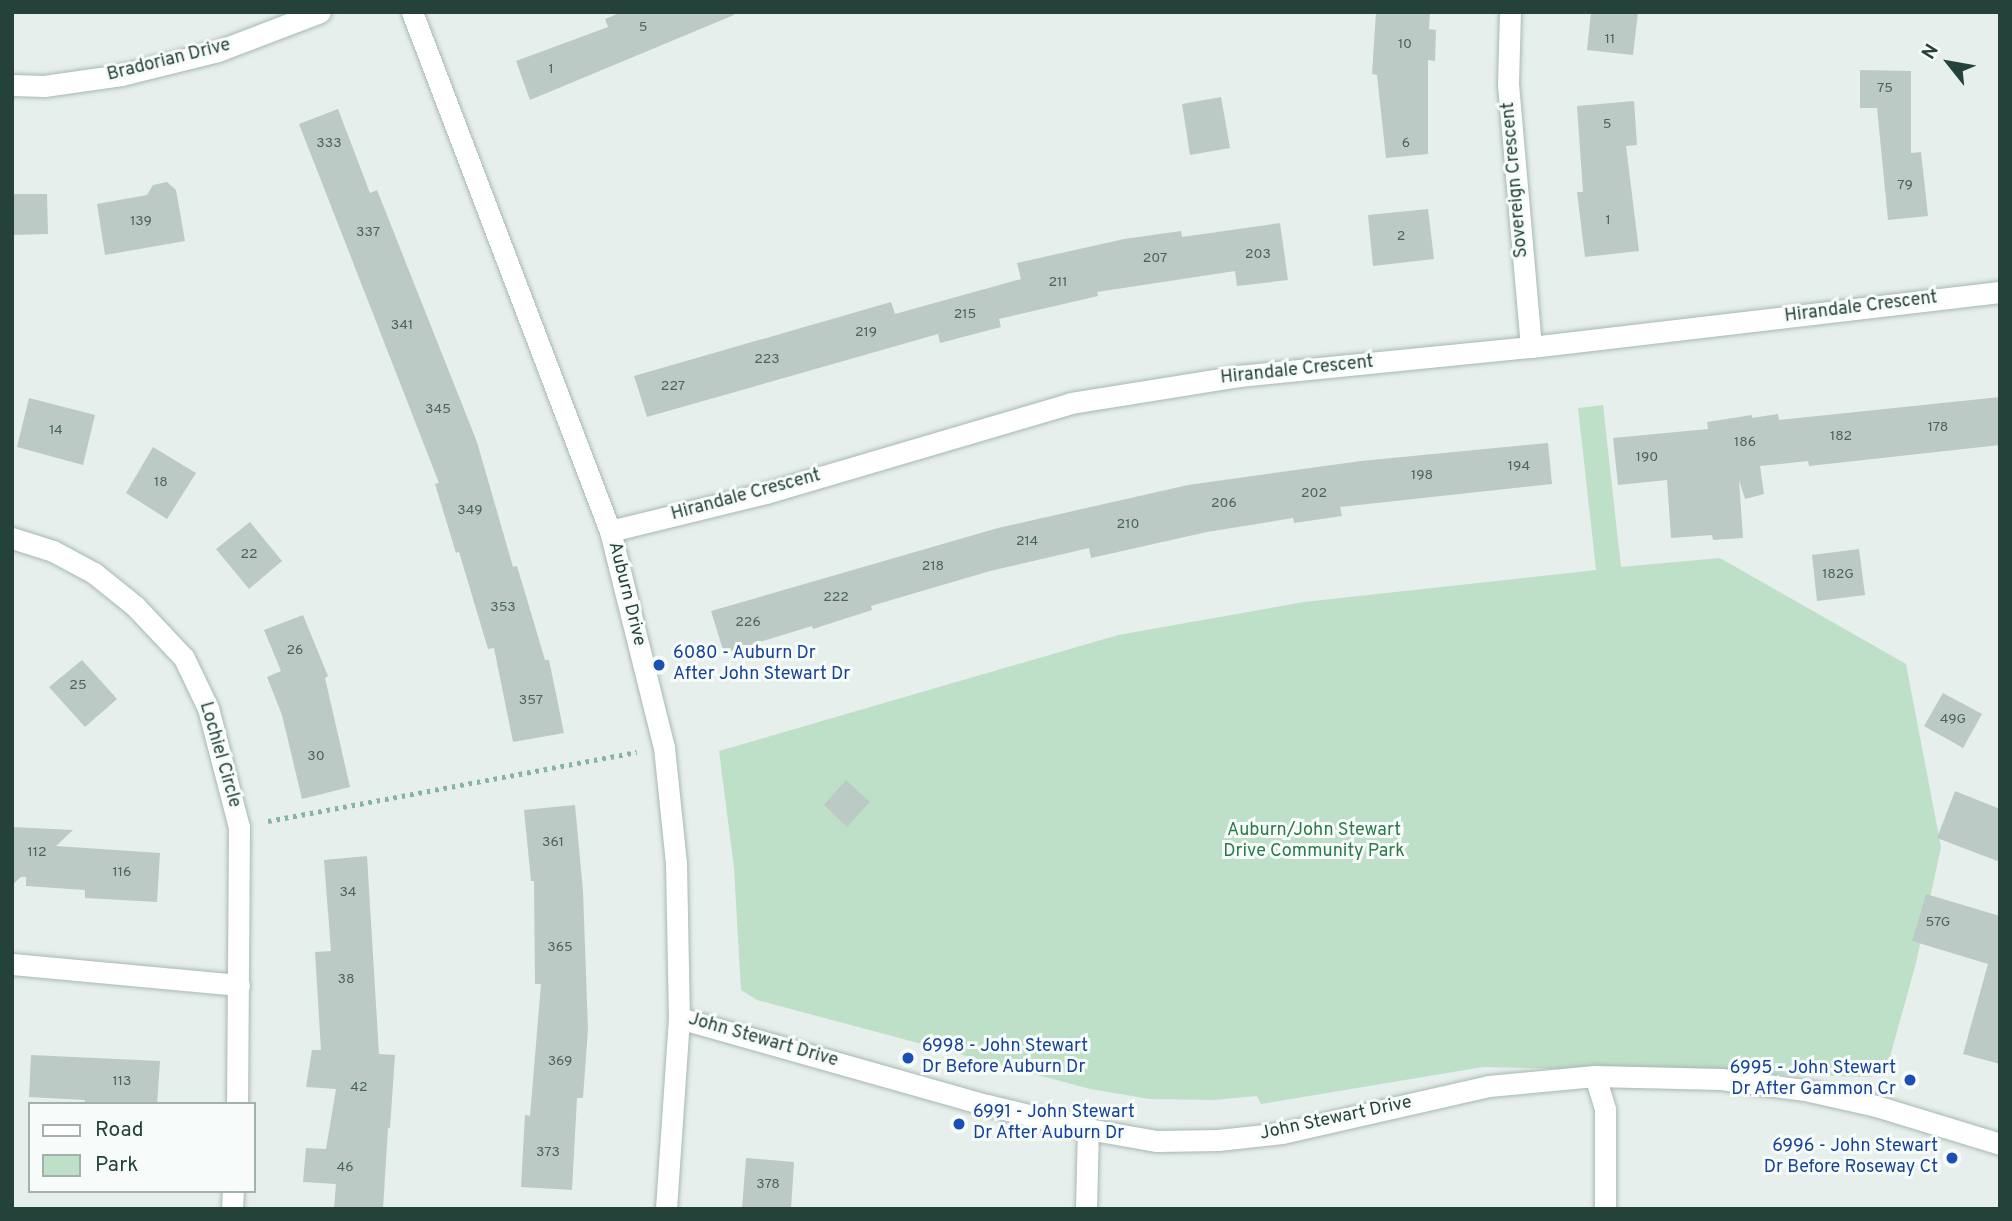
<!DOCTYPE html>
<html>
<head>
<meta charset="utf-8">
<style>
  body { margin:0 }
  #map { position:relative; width:2012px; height:1221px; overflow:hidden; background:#e6efeb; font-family:Overpass,sans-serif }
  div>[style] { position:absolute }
  .green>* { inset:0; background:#bfe0c8 }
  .building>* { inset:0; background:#bbcac4 }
  .path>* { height:4.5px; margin-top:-2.25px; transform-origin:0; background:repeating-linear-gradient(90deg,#86b3a5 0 3.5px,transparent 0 8.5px) }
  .roads { filter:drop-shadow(0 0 2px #a8b8b2) drop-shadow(0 0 2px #a8b8b2) }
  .street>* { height:21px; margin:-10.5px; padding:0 10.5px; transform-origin:10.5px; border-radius:10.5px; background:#fff }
  .dots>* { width:19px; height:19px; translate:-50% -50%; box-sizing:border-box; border:4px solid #f7fbf9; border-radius:50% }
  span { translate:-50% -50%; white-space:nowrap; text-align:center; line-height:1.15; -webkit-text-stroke:6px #f7fbf9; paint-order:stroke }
  .number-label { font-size:14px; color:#4a645c }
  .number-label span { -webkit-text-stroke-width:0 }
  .street-label { font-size:18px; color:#24423a }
  .transit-label { font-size:18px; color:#164399 }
  .left { translate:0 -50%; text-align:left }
  .right { translate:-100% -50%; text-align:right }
  .park-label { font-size:18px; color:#2d7a4b }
  .frame { position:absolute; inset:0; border:14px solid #24423a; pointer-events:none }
  .legend { position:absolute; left:28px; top:1102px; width:228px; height:91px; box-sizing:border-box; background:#f7fbf9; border:2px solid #a3b1ad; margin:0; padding:9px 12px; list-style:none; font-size:21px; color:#24423a }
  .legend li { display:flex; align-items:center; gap:14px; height:35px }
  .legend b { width:35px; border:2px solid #a3b1ad }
  .north { position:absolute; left:1914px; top:28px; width:70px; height:70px; -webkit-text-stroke:5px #f7fbf9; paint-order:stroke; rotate:301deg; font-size:19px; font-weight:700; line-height:28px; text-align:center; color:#24423a }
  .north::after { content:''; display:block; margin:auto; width:24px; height:32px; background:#24423a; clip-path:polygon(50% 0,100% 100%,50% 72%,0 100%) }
</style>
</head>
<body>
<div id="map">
  <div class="green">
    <i style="clip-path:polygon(1603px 405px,1621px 567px,1720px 558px,1906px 664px,1941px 847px,1916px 963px,1886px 1071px,1875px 1068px,1871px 1077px,1483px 1067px,1261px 1104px,1257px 1096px,1214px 1100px,1150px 1099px,1090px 1089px,757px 1000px,741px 990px,734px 868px,719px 751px,1118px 635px,1304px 602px,1596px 570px,1578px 408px)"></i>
  </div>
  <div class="building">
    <i style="clip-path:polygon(622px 12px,733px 12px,734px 15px,530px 100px,516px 61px,608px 27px,605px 19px)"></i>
    <i style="clip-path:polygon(1376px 12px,1430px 12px,1429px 29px,1436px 30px,1435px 61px,1428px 60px,1428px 154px,1386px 158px,1377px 75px,1372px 74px)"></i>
    <i style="clip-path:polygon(1591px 12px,1638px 12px,1633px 55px,1587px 50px)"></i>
    <i style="clip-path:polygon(1860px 70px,1911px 71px,1911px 153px,1921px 152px,1928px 216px,1888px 220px,1877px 108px,1860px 108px)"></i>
    <i style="clip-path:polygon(1221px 97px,1230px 148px,1190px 155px,1182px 104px)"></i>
    <i style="clip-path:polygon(1634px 101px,1637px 145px,1626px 146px,1639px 251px,1585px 257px,1577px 192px,1583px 192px,1577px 106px)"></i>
    <i style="clip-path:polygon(338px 109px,370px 193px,377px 190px,477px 442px,513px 567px,517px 566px,545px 660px,549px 660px,564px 733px,513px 742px,494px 648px,488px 649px,459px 552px,456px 553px,435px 484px,439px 483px,299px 124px)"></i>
    <i style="clip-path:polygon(167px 182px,176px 190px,185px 241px,105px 255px,97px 204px,147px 195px,153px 185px)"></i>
    <i style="clip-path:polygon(12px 194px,47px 194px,48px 234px,12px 235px)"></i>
    <i style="clip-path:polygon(1428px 209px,1434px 259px,1373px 266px,1368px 215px)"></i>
    <i style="clip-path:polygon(1280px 223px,1288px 280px,1237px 286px,1235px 271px,1097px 292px,1098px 296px,999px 319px,1001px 327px,940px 343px,938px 334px,647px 417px,634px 376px,891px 302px,895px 314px,1021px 279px,1017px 263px,1124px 239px,1181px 231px,1182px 237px)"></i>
    <i style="clip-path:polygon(2000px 397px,2000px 445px,1809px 466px,1808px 461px,1760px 466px,1764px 494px,1745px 499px,1739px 480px,1743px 538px,1713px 540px,1712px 535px,1671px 538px,1667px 480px,1618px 485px,1613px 438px,1708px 429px,1707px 422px,1752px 415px,1752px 418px,1778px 414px,1779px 420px)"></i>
    <i style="clip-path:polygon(29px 398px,95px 415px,83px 465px,17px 447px)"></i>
    <i style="clip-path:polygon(1548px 443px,1552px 484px,1340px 507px,1342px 516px,1294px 523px,1293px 518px,1207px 532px,1091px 558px,1089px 548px,990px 571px,871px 606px,872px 610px,813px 629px,812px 626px,724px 653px,711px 611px,998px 528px,1188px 485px,1361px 461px)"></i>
    <i style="clip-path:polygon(153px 447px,196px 473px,167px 519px,126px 493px)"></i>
    <i style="clip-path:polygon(250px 522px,282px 561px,249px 589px,216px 549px)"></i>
    <i style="clip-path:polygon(1859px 549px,1865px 595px,1817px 601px,1812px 555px)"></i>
    <i style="clip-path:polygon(303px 615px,328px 676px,325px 678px,350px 787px,302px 799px,282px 715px,267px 677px,281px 671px,264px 630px)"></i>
    <i style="clip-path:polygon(82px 660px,117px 699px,85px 727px,49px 687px)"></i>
    <i style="clip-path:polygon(1943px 693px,1982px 714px,1963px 748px,1924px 726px)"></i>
    <i style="clip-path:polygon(846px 780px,870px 802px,847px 827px,824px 805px)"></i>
    <i style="clip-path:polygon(1955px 791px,2000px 809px,2000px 862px,1937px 838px)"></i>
    <i style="clip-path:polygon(575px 805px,583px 891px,588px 1029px,583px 1098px,577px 1098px,572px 1190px,521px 1187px,525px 1115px,530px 1116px,541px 984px,535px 984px,534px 881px,531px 881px,524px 810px)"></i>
    <i style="clip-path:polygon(12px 827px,73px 830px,56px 846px,160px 853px,157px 902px,85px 898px,85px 890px,26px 886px,26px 877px,21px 877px,12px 885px)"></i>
    <i style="clip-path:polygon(367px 856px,379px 1054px,395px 1055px,390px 1128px,388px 1128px,383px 1209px,334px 1209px,336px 1184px,303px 1182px,306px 1148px,326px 1149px,336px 1089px,306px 1087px,312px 1050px,321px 1050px,315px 952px,331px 951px,324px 860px)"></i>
    <i style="clip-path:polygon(1926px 894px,2000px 916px,2000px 1064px,1963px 1054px,1988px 964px,1912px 941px)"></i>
    <i style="clip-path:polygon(31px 1055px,160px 1061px,157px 1104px,84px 1104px,85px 1100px,29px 1097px)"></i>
    <i style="clip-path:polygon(746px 1158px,794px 1162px,791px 1209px,742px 1209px)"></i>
  </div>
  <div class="path">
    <i style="left:268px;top:821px;width:375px;rotate:-10.6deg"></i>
  </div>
  <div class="roads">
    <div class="street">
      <i style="left:412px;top:12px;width:555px;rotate:69.12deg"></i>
      <i style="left:610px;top:531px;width:223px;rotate:76deg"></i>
      <i style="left:664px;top:747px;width:118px;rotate:84.1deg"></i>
      <i style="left:676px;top:864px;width:154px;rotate:88.9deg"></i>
      <i style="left:679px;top:1018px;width:191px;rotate:93.9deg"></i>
      <i style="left:1510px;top:12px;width:72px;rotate:91.6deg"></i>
      <i style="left:1508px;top:84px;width:264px;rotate:85deg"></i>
      <i style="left:12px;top:85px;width:32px;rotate:2deg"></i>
      <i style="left:44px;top:86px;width:78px;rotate:-8.1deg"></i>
      <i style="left:121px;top:75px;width:100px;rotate:-13.9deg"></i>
      <i style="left:218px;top:51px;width:109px;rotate:-20.9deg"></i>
      <i style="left:610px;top:531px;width:161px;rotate:-13.7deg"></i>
      <i style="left:766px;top:493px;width:318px;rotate:-16.4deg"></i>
      <i style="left:1071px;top:403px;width:170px;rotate:-9.1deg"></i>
      <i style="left:1239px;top:376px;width:293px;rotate:-5.7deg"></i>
      <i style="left:1531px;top:347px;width:472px;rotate:-6.7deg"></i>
      <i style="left:12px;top:538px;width:43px;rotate:17.6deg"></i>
      <i style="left:53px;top:551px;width:47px;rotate:28.2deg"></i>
      <i style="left:94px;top:573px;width:53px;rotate:38.8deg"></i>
      <i style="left:135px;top:606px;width:71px;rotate:46.7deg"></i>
      <i style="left:184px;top:658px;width:55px;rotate:64.4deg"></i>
      <i style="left:208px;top:708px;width:123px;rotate:75.4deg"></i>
      <i style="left:239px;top:827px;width:277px;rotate:90.4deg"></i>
      <i style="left:12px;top:964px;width:228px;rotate:5.3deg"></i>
      <i style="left:679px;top:1018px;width:320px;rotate:15.8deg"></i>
      <i style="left:987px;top:1105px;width:104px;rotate:13.4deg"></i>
      <i style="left:1088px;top:1129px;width:70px;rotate:9.9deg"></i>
      <i style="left:1157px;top:1141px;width:61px;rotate:-0.9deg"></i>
      <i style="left:1218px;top:1140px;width:64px;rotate:-6.2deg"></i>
      <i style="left:1282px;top:1133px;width:212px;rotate:-12.8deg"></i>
      <i style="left:1489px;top:1086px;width:106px;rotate:-5.4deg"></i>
      <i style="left:1595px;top:1076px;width:126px;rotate:1.4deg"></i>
      <i style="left:1721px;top:1079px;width:85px;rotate:7.5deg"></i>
      <i style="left:1805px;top:1090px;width:73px;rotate:12.7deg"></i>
      <i style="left:1876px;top:1106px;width:130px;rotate:17deg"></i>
      <i style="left:1595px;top:1076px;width:34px;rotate:73deg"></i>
      <i style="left:1605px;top:1109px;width:100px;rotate:90deg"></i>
      <i style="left:232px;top:1209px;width:18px;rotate:-87deg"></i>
      <i style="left:1086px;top:1209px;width:80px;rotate:-88.6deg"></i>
    </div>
  </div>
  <div class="dots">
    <i style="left:659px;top:665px;background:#1a4fb4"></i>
    <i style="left:908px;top:1058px;background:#1a4fb4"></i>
    <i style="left:1910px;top:1080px;background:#1a4fb4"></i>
    <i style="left:959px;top:1124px;background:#1a4fb4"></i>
    <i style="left:1952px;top:1158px;background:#1a4fb4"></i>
  </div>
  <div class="number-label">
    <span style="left:643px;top:28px">5</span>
    <span style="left:1610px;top:40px">11</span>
    <span style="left:1405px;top:45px">10</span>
    <span style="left:551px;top:70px">1</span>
    <span style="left:1885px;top:89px">75</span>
    <span style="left:1607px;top:125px">5</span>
    <span style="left:329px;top:144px">333</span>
    <span style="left:1406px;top:144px">6</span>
    <span style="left:1905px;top:186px">79</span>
    <span style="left:1608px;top:221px">1</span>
    <span style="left:141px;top:222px">139</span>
    <span style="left:368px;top:233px">337</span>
    <span style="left:1401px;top:237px">2</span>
    <span style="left:1258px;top:255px">203</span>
    <span style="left:1155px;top:259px">207</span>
    <span style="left:1058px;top:283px">211</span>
    <span style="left:965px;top:315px">215</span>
    <span style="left:402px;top:326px">341</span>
    <span style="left:866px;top:333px">219</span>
    <span style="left:767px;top:360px">223</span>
    <span style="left:673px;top:387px">227</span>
    <span style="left:438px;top:410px">345</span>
    <span style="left:1938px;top:428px">178</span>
    <span style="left:56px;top:431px">14</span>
    <span style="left:1841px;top:437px">182</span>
    <span style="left:1745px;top:443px">186</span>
    <span style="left:1647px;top:458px">190</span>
    <span style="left:1519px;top:467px">194</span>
    <span style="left:1422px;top:476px">198</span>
    <span style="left:161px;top:483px">18</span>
    <span style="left:1314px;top:494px">202</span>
    <span style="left:1224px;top:504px">206</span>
    <span style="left:470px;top:511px">349</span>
    <span style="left:1128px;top:525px">210</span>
    <span style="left:1027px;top:542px">214</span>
    <span style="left:249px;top:555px">22</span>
    <span style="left:933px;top:567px">218</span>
    <span style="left:1838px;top:575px">182G</span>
    <span style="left:836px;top:598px">222</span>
    <span style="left:503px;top:608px">353</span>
    <span style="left:748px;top:623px">226</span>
    <span style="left:295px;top:651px">26</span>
    <span style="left:78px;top:686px">25</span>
    <span style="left:531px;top:701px">357</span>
    <span style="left:1953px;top:720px">49G</span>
    <span style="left:316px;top:757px">30</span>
    <span style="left:553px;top:843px">361</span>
    <span style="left:37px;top:853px">112</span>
    <span style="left:122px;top:873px">116</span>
    <span style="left:348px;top:893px">34</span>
    <span style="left:1938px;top:923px">57G</span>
    <span style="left:560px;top:948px">365</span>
    <span style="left:346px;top:980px">38</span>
    <span style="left:560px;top:1062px">369</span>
    <span style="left:122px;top:1082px">113</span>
    <span style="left:359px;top:1088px">42</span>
    <span style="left:548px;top:1153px">373</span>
    <span style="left:345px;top:1168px">46</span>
    <span style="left:768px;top:1185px">378</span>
  </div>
  <div class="street-label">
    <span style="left:169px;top:61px;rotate:-14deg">Bradorian Drive</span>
    <span style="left:1516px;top:180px;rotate:-95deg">Sovereign Crescent</span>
    <span style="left:1861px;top:308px;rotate:-7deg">Hirandale Crescent</span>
    <span style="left:1297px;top:371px;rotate:-6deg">Hirandale Crescent</span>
    <span style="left:746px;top:496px;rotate:-15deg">Hirandale Crescent</span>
    <span style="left:626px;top:594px;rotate:76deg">Auburn Drive</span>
    <span style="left:219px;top:755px;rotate:74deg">Lochiel Circle</span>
    <span style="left:763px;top:1041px;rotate:16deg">John Stewart Drive</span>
    <span style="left:1336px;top:1119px;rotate:-12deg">John Stewart Drive</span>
  </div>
  <div class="transit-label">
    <span class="left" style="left:673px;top:665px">6080 - Auburn Dr<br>After John Stewart Dr</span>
    <span class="left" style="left:922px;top:1058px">6998 - John Stewart<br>Dr Before Auburn Dr</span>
    <span class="right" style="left:1896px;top:1080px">6995 - John Stewart<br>Dr After Gammon Cr</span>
    <span class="left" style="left:973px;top:1124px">6991 - John Stewart<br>Dr After Auburn Dr</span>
    <span class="right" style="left:1938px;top:1158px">6996 - John Stewart<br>Dr Before Roseway Ct</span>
  </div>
  <div class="park-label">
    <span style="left:1314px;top:842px">Auburn/John Stewart<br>Drive Community Park</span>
  </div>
  <div class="frame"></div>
  <ul class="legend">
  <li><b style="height:9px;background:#fff"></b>Road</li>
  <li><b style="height:19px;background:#bfe0c8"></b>Park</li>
  </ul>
  <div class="north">N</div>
</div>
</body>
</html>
